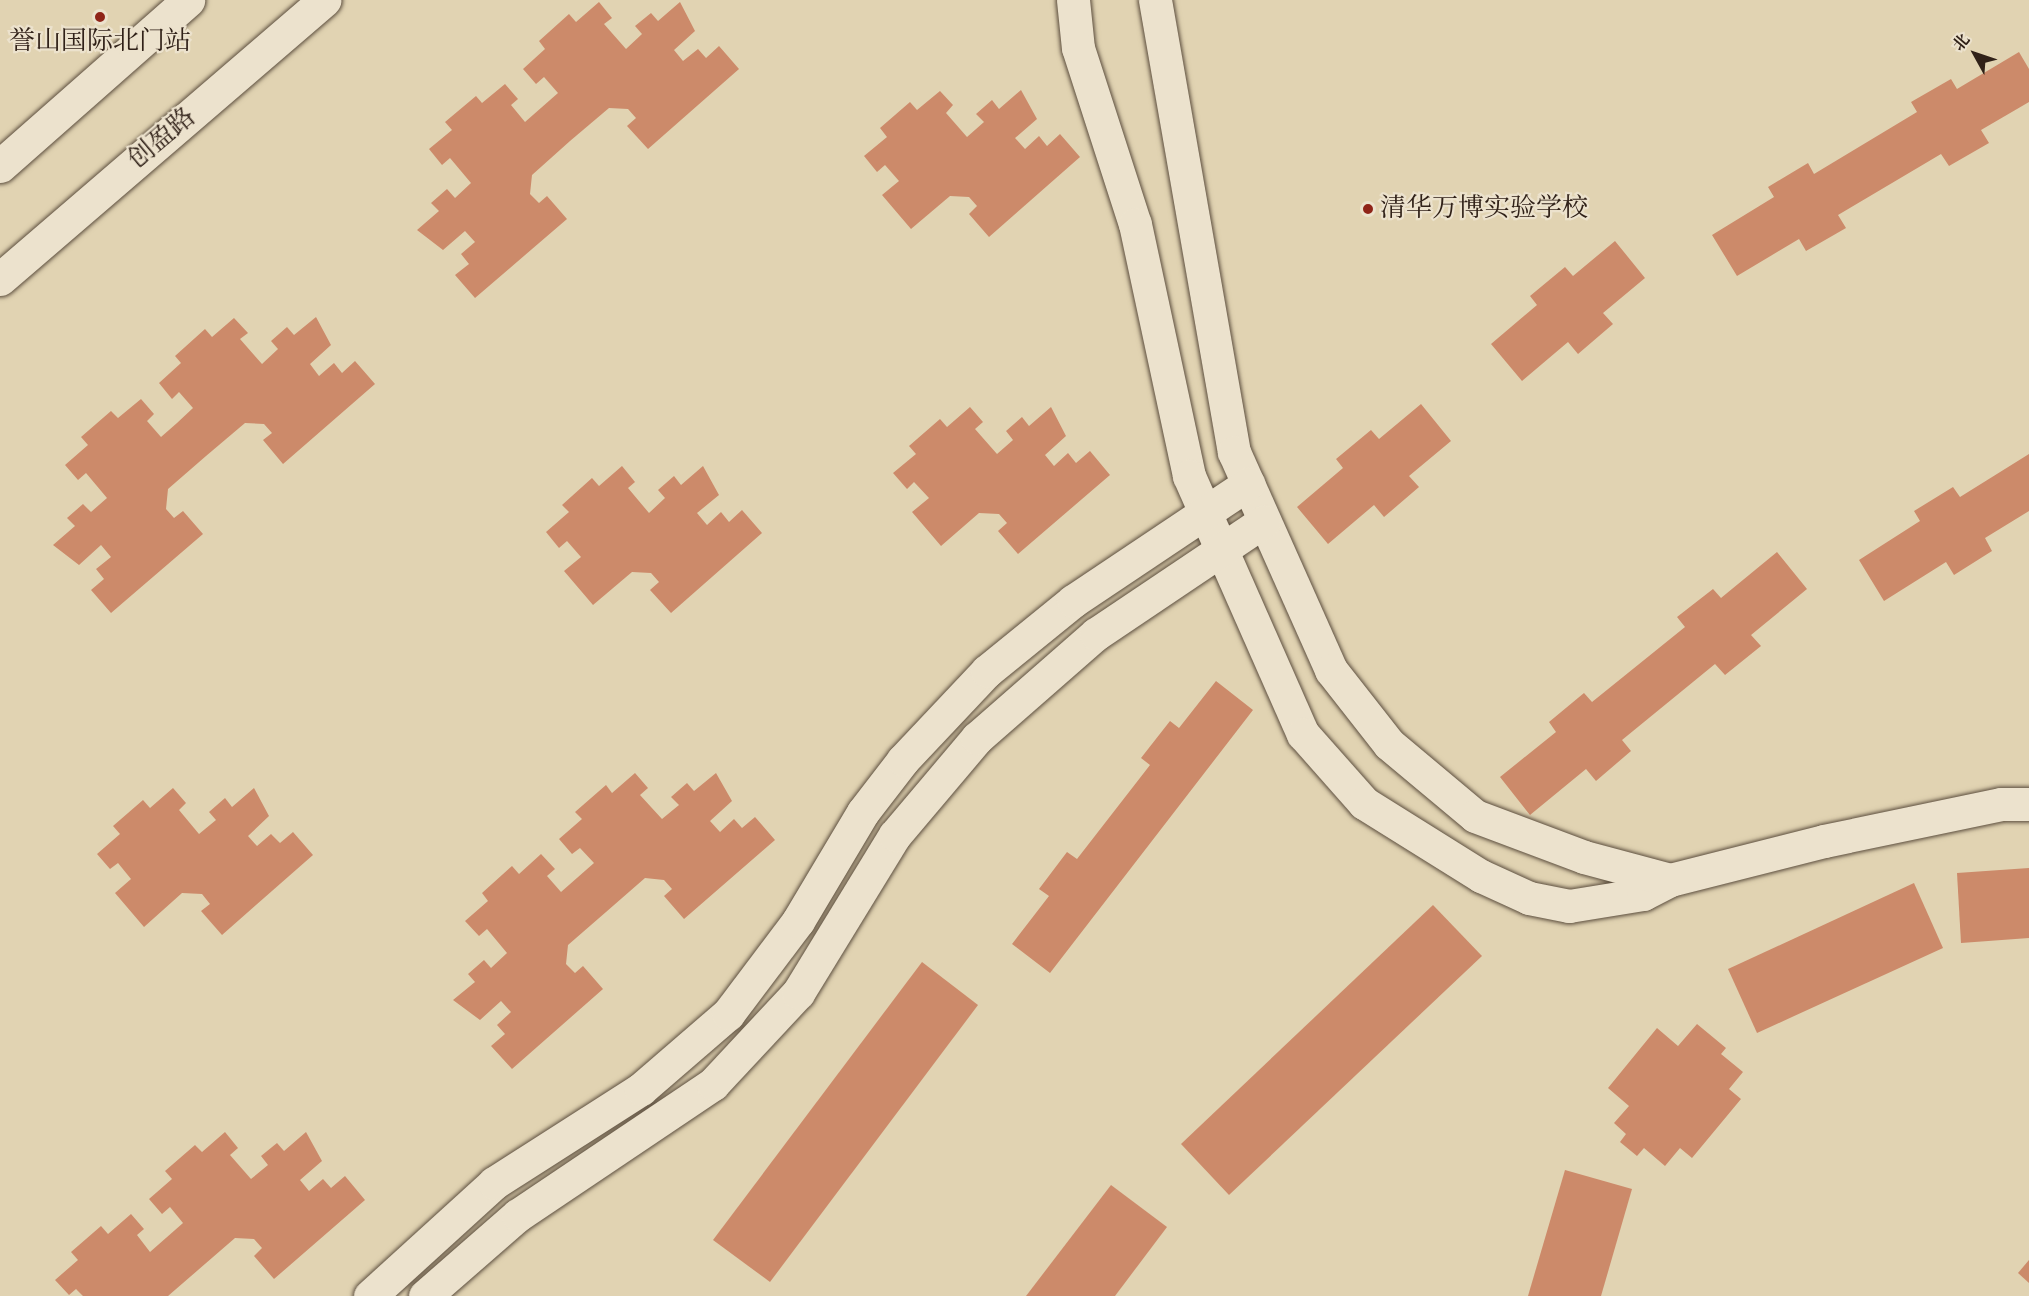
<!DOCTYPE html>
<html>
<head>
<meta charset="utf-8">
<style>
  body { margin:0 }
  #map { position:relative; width:2029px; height:1296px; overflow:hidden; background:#e1d3b2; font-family:"IM FELL Double Pica","Noto Serif SC",serif }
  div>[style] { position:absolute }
  .building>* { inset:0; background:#cc8a6a }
  .roads { filter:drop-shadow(0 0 2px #5c4e3e) drop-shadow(0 0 2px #5c4e3e) }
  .minor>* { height:33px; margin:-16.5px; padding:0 16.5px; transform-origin:16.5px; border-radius:16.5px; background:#ece2cd }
  .tertiary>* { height:33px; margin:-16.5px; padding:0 16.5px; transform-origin:16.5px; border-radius:16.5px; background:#ece2cd }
  .dots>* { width:16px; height:16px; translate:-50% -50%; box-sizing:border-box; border:3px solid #ece2cd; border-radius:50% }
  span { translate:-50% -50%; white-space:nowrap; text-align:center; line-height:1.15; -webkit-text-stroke:4.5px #ece2cd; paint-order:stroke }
  .poi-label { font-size:26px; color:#302118 }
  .left { translate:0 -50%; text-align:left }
  .street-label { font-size:26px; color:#302118 }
  .north { position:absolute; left:1945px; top:24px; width:60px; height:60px; -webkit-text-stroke:4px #ece2cd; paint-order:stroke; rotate:310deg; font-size:16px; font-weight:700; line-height:24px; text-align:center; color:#302118 }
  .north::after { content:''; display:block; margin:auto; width:21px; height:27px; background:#302118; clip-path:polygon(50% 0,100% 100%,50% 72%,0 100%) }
</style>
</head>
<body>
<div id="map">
  <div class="building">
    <i style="clip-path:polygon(599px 2px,612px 18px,604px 24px,626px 49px,642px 34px,635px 26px,651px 13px,658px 21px,680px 2px,695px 31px,674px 50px,683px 61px,698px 49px,706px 58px,719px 46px,739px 69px,648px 149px,627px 126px,636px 118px,628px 109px,609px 108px,570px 141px,532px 175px,530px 194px,539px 203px,547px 196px,567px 219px,475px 298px,455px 275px,469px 264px,461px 254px,475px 242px,465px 231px,443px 250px,417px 230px,439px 211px,431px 203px,447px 189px,455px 198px,471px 183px,450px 158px,442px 165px,429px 149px,452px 130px,445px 122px,476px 96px,482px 103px,505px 84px,518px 99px,511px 105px,525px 122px,558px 93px,544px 77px,536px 84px,523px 69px,545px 49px,539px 41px,569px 14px,576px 22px)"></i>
    <i style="clip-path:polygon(2019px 52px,2029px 69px,2029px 102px,1981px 130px,1989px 143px,1949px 166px,1941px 154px,1838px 215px,1846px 228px,1806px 251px,1799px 239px,1737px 276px,1712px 235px,1774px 197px,1768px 187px,1808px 163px,1814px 174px,1917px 112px,1911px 102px,1951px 79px,1957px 89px)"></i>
    <i style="clip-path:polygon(1021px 90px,1037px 119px,1015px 138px,1025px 149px,1039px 136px,1047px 146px,1060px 134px,1080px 157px,989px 237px,969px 214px,977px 206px,969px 197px,950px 196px,911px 229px,882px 195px,899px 181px,885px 165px,877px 172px,864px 156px,887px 137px,880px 128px,910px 102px,917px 110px,940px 91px,953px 105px,946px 113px,967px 137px,984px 122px,976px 114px,992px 100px,999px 109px)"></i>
    <i style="clip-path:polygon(1615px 241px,1645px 278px,1603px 313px,1613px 324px,1578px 354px,1568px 342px,1522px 381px,1491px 344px,1537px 305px,1530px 296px,1565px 267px,1573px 276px)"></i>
    <i style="clip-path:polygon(316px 317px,331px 345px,310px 364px,319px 376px,334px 363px,342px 373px,355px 361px,375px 384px,283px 464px,263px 440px,272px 433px,264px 424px,245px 423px,206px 456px,168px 489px,166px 509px,174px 518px,183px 511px,203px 534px,111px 613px,91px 590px,104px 579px,96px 569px,111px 557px,101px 545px,79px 565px,53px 545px,75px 526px,67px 518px,83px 504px,91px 512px,107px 498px,86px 473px,78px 480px,65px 465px,88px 445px,81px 437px,111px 411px,118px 418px,141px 399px,154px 414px,147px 421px,161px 437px,177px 423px,193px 408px,179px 392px,172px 399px,159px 383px,181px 363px,175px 356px,205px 329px,212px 337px,234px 318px,248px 333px,240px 339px,262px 364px,278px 349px,271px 341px,287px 327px,294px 335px)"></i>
    <i style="clip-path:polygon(1421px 404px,1451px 441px,1409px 476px,1419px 487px,1384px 517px,1374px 505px,1328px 544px,1297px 507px,1343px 468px,1336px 459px,1371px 430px,1379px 439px)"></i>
    <i style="clip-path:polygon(970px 407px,983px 422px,975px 429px,997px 454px,1013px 440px,1006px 431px,1022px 417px,1029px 426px,1051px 407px,1066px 436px,1045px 455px,1054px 466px,1068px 453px,1076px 463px,1090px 451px,1110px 475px,1018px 554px,998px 531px,1007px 523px,999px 514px,979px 513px,941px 546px,912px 512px,929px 498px,914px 482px,907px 489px,893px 473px,916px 454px,909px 446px,940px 419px,947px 427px)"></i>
    <i style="clip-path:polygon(2029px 454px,2029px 511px,1985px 538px,1992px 551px,1954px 575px,1946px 562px,1884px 601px,1859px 560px,1920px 521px,1914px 511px,1953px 487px,1960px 497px)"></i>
    <i style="clip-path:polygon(622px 466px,635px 482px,628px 488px,649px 513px,665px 498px,658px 490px,674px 476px,681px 485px,703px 466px,719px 495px,697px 513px,707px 525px,721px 512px,729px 522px,742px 510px,762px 533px,671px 613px,650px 590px,659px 582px,651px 573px,632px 572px,593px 605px,564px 571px,581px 557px,567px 541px,559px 548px,546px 532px,569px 512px,562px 505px,592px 478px,599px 486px)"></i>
    <i style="clip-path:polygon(1777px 552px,1807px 589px,1751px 635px,1761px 646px,1725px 675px,1715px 664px,1622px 740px,1631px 751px,1596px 781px,1586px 769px,1530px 815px,1500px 777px,1556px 732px,1549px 722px,1584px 693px,1592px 702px,1685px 627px,1677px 617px,1713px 589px,1721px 598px)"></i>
    <i style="clip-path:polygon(1216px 681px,1253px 710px,1050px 973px,1012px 944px,1049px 896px,1039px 889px,1067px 852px,1077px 859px,1150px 765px,1141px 758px,1170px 721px,1179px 728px)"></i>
    <i style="clip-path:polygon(635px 773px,648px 788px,640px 795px,662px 819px,679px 805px,671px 797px,687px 783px,694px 791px,716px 773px,732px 801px,710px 821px,720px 832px,734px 819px,742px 828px,755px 817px,775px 840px,684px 919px,664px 896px,672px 889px,664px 880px,645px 878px,606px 912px,568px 945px,566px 964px,575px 973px,583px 966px,603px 989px,512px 1069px,491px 1046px,505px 1034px,497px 1025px,511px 1012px,501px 1001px,480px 1020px,453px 1000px,475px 982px,468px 974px,484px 960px,491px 968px,507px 953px,487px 929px,479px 936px,465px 921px,488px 901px,482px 893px,512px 866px,519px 874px,541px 854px,555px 869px,547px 876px,561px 892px,594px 863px,580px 848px,572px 854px,559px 839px,582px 819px,575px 812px,606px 785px,612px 793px)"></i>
    <i style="clip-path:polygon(173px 788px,186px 803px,179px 810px,199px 834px,216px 820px,209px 812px,225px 798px,232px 807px,254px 788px,269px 816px,248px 836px,257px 846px,271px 834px,280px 843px,293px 832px,313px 855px,222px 935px,201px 911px,210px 904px,202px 894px,182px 893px,144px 927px,115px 893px,131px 879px,118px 863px,110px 869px,97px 854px,120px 834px,113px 826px,143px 800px,150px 808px)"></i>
    <i style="clip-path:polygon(2029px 868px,2029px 938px,1961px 943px,1957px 873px)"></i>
    <i style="clip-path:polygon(1914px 883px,1943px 948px,1757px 1033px,1728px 969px)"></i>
    <i style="clip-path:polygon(1433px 905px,1482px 956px,1229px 1195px,1181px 1144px)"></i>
    <i style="clip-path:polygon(922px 962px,978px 1005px,770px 1282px,713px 1240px)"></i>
    <i style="clip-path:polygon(1697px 1024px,1726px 1048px,1721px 1054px,1743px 1072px,1729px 1089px,1741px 1099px,1692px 1158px,1680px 1148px,1665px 1166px,1644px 1148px,1637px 1156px,1620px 1142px,1626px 1134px,1614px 1123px,1629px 1106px,1608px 1088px,1657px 1028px,1678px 1046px)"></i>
    <i style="clip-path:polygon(225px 1132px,238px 1148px,230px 1155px,251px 1179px,268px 1165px,261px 1156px,277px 1143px,284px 1151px,306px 1132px,322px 1161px,300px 1180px,309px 1191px,323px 1179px,331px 1188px,345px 1176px,365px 1200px,274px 1279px,254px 1256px,262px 1248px,254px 1239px,235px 1238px,168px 1296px,83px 1296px,76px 1289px,69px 1295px,55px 1280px,78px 1260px,71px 1252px,101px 1226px,108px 1234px,131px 1214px,144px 1229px,137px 1235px,150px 1252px,183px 1223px,170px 1207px,162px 1214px,149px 1199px,172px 1179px,165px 1171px,195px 1145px,202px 1152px)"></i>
    <i style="clip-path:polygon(1565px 1170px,1632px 1189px,1601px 1296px,1528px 1296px)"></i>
    <i style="clip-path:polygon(1111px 1185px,1167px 1227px,1115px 1296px,1026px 1296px)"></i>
    <i style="clip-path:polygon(2029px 1260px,2029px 1283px,2018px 1273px)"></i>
  </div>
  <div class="roads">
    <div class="minor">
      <i style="left:1073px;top:0;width:48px;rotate:84.1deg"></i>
      <i style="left:1078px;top:48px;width:185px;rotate:72.1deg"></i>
      <i style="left:1135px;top:224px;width:258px;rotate:77.9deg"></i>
      <i style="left:1189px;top:476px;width:282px;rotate:66.2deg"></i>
      <i style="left:1303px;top:734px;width:92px;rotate:48.5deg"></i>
      <i style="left:1364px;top:803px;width:138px;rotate:32deg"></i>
      <i style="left:1481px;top:876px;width:53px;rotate:24.6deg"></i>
      <i style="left:1529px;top:898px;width:41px;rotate:11.3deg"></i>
      <i style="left:1569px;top:906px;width:75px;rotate:-9.2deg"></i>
      <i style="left:1643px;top:894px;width:30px;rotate:-27deg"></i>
      <i style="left:1670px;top:880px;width:159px;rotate:-14.2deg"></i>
      <i style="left:1824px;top:841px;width:181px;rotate:-11.8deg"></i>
      <i style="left:2001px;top:804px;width:28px"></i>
      <i style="left:1155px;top:0;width:459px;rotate:80.1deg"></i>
      <i style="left:1234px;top:452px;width:239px;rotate:66deg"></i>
      <i style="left:1331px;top:670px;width:94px;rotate:51.9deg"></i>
      <i style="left:1389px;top:744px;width:112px;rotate:39.9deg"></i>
      <i style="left:1475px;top:816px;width:116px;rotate:20.6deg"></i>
      <i style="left:1584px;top:857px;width:89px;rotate:15deg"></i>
      <i style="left:370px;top:1296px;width:168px;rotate:-42.3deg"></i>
      <i style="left:494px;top:1183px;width:174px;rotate:-32.6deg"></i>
      <i style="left:641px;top:1089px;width:115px;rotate:-40.8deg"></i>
      <i style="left:728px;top:1014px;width:116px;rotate:-53deg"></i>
      <i style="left:798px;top:921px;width:127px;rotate:-59.2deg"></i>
      <i style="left:863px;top:812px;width:66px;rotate:-52.4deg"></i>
      <i style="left:903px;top:760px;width:122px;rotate:-46.7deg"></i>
      <i style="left:987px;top:671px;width:111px;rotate:-39.1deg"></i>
      <i style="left:1073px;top:601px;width:211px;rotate:-33.8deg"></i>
      <i style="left:425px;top:1296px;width:123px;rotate:-41.1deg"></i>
      <i style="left:518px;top:1215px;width:235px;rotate:-33.9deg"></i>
      <i style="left:713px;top:1084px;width:125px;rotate:-47deg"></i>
      <i style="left:798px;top:993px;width:185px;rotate:-58.5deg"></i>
      <i style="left:895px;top:835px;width:127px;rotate:-49.8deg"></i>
      <i style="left:977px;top:738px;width:158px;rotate:-41.2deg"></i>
      <i style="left:1096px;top:634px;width:202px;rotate:-33.9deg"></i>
    </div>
    <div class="tertiary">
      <i style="left:0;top:166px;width:251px;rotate:-41.4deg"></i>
      <i style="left:0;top:279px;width:428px;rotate:-40.7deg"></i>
    </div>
  </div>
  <div class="dots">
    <i style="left:100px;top:17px;background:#8f2418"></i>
    <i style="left:1368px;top:209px;background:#8f2418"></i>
  </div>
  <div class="poi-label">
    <span style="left:100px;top:42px">誉山国际北门站</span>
    <span class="left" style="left:1380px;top:209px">清华万博实验学校</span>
  </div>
  <div class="street-label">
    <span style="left:162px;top:139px;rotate:-40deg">创盈路</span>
  </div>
  <div class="north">北</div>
</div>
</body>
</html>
